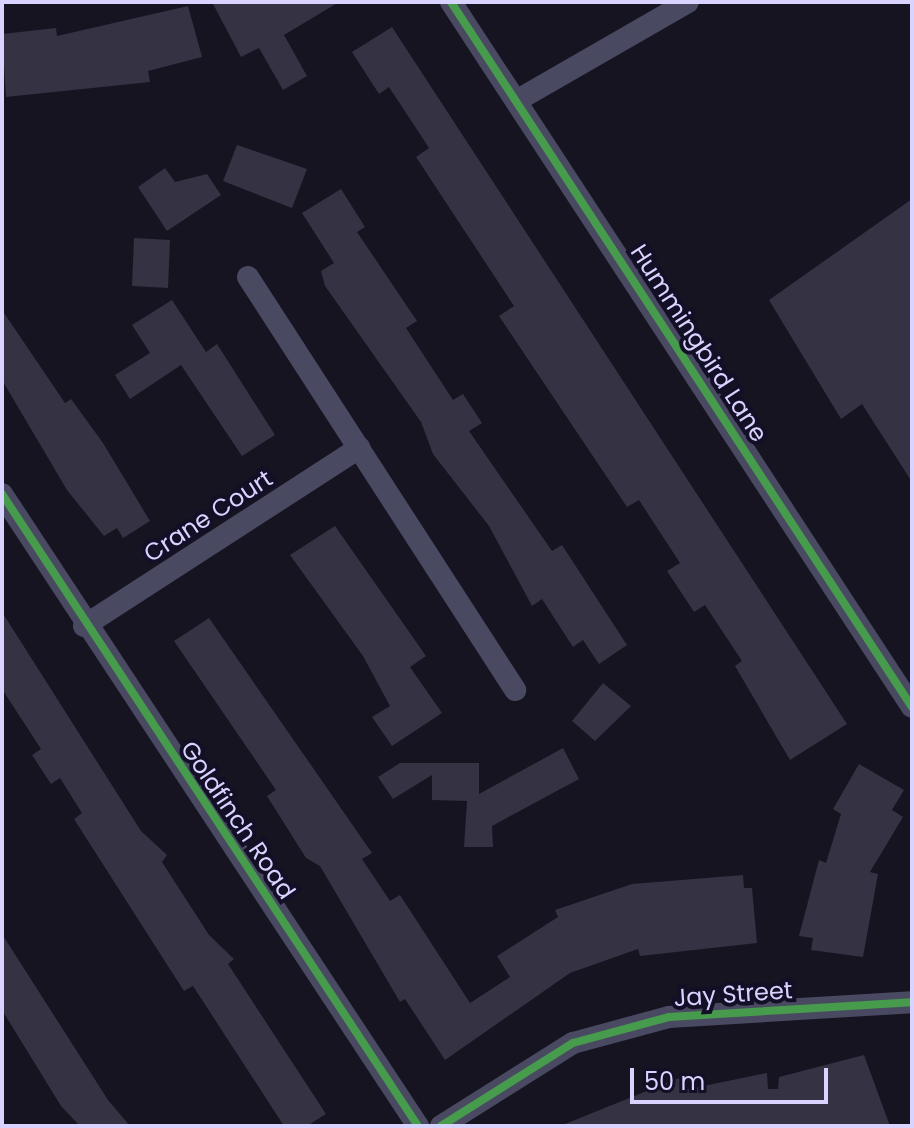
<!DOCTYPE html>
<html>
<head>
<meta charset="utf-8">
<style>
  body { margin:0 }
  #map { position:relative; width:914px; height:1128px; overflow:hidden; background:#161421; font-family:Poppins,sans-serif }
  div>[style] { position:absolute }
  .building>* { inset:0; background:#343243 }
  .minor>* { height:22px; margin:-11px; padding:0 11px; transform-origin:11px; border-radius:11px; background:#4a4962 }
  .cycleway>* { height:8px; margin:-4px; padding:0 4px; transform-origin:4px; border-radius:4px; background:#469c4c }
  span { translate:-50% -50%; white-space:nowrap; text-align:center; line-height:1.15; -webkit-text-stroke:8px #130f26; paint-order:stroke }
  .street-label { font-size:24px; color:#d9d4ff }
  .frame { position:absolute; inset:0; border:4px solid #d9d4ff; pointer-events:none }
  .scale { position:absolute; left:630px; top:1068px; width:198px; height:36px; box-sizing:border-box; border:4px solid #d9d4ff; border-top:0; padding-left:10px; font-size:24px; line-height:28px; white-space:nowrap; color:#d9d4ff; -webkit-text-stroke:6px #130f26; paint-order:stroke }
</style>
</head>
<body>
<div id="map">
  <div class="building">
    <i style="clip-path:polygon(212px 2px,339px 2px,284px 35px,307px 76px,283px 90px,259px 48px,241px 57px)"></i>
    <i style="clip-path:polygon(188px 6px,202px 57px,148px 71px,150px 82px,6px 97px,2px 34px,56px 28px,57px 36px)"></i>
    <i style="clip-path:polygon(392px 27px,847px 724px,790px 760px,735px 666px,742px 661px,705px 605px,694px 612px,667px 571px,680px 563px,639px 500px,627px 507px,499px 316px,514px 306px,416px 157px,429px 148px,389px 87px,379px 94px,352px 52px)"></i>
    <i style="clip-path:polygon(237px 145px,307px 169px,292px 208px,223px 181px)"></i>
    <i style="clip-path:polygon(165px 168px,175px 182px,207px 174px,221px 195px,167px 231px,138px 187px)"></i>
    <i style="clip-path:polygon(341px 189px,365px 227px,357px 232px,417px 321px,406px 328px,453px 400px,463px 394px,482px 423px,469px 431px,552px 551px,562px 545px,627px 645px,599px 664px,583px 640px,573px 647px,542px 599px,532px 606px,489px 526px,433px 454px,421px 422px,325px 286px,321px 271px,334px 263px,302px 213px)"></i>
    <i style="clip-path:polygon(912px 199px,912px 482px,862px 404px,841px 419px,769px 300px)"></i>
    <i style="clip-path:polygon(134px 238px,170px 240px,168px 288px,132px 286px)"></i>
    <i style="clip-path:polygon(172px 300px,206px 352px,217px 344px,275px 435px,242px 456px,181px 365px,130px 399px,115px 375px,150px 353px,132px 325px)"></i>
    <i style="clip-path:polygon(2px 310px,65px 403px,71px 399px,103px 443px,150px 521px,123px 538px,117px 528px,104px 536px,67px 490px,2px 380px)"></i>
    <i style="clip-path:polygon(335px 526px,426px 656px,410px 667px,442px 713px,392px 746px,372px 717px,390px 706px,363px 656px,290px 555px)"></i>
    <i style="clip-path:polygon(2px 612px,141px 831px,167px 855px,162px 862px,209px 935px,234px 959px,228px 964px,326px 1114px,307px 1126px,284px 1126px,193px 986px,184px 991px,166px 963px,74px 819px,82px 813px,60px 778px,51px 784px,32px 755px,41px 749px,2px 689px)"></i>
    <i style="clip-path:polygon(209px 618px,372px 853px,362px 859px,390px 901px,400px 895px,470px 1003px,510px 977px,497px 956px,558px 917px,555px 910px,632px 884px,743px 875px,744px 888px,752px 888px,757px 943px,640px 956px,638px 949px,570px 973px,445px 1060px,405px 999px,400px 1002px,320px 866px,306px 858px,267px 796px,276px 790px,174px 641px)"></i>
    <i style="clip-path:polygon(603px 683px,631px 706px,595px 741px,572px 721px)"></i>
    <i style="clip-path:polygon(563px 748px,579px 779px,492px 826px,493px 847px,464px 847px,467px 801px,432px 800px,432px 775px,393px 799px,378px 777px,400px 763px,479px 763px,479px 794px)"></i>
    <i style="clip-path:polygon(859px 764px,904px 790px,892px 810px,903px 817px,870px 872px,878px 874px,863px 957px,811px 950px,813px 938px,799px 936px,819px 860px,826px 863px,841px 814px,833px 809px)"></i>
    <i style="clip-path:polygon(2px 934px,108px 1100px,130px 1126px,80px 1126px,61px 1106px,2px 1010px)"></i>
    <i style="clip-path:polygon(864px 1055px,890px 1126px,560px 1126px,679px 1078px,684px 1090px,767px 1073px,768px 1089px,778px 1089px,779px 1077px)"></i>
  </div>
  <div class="minor">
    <i style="left:451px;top:2px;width:842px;rotate:56.82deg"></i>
    <i style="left:516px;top:101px;width:198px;rotate:-29.9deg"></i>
    <i style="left:248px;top:277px;width:492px;rotate:57.1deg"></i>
    <i style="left:2px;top:494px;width:757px;rotate:56.65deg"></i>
    <i style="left:84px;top:626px;width:328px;rotate:-32.9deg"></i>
    <i style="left:441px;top:1126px;width:156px;rotate:-32.2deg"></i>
    <i style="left:573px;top:1043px;width:99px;rotate:-15.2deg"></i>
    <i style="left:669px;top:1017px;width:243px;rotate:-3.5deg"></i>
  </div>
  <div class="cycleway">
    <i style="left:451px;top:2px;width:842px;rotate:56.82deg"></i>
    <i style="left:2px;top:494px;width:757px;rotate:56.65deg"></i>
    <i style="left:441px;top:1126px;width:156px;rotate:-32.2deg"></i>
    <i style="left:573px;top:1043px;width:99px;rotate:-15.2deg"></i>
    <i style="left:669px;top:1017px;width:243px;rotate:-3.5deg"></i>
  </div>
  <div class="street-label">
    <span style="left:699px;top:343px;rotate:57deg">Hummingbird Lane</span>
    <span style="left:208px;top:516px;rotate:-33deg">Crane Court</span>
    <span style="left:238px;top:820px;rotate:56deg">Goldfinch Road</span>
    <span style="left:733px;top:994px;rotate:-4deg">Jay Street</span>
  </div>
  <div class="frame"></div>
  <div class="scale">50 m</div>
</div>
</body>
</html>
